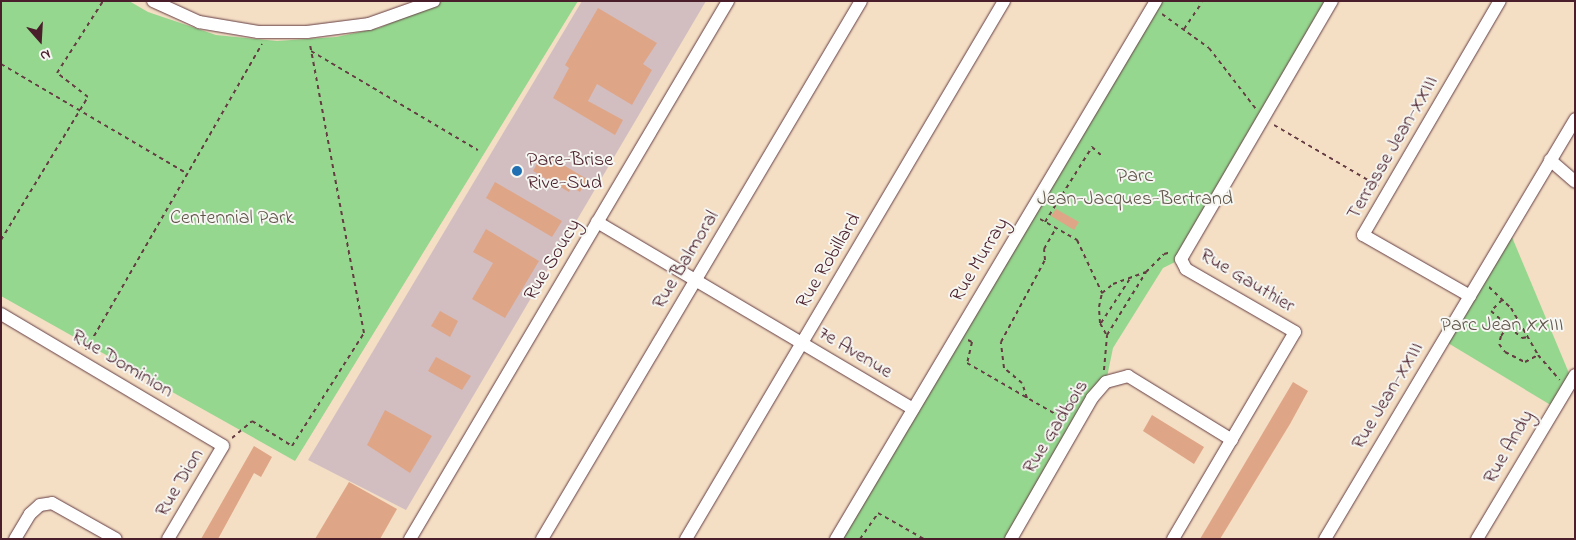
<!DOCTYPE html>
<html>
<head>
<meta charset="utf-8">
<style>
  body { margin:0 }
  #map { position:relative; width:1576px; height:540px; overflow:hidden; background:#f4dec4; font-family:"Indie Flower",sans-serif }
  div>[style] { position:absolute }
  .industrial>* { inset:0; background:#d2bec1 }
  .green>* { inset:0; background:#95d78f }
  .building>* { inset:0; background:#dfa587 }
  .path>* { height:2px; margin-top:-1px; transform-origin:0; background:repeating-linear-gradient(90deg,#643c42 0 4px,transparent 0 8px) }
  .roads { filter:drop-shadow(0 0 1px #643c42) drop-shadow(0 0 1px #643c42) }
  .minor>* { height:12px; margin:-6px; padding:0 6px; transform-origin:6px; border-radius:6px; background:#fff }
  .dots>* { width:14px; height:14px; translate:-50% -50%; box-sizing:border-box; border:2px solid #f6f6f2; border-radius:50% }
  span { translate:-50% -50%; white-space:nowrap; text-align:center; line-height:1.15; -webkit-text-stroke:4px #f6f6f2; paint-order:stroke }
  .street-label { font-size:20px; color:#4a1f2b }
  .poi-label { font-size:20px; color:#4a1f2b }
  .left { translate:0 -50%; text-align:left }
  .park-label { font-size:20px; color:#605649 }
  .frame { position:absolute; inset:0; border:2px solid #4a1f2b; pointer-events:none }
  .north { position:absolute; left:15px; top:15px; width:50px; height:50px; -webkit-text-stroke:4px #f6f6f2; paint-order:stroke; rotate:161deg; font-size:14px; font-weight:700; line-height:20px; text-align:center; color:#4a1f2b }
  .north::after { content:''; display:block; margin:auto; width:18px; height:22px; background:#4a1f2b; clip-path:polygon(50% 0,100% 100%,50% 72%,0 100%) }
</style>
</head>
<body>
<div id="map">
  <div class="industrial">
    <i style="clip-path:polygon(582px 1px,706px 1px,406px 510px,308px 460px)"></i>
  </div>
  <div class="green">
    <i style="clip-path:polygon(1px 1px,129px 1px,148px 12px,216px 35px,277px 41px,336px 37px,379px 28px,441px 1px,578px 1px,295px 461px,1px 296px)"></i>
    <i style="clip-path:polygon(1156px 1px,1332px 1px,1181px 259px,1163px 268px,1113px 348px,1106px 382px,1010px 539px,839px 539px)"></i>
    <i style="clip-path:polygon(1509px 230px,1571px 378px,1554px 407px,1443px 340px)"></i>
  </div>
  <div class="building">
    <i style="clip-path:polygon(598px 8px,657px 43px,643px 64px,652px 70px,632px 105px,597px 84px,588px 101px,623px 120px,615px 135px,553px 98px,569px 68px,565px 65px)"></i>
    <i style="clip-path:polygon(543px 153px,587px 179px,580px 192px,571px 187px,569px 192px,533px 171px)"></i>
    <i style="clip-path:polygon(495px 182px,562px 221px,552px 237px,486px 198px)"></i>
    <i style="clip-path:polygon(1056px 209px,1079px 222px,1074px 230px,1051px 216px)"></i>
    <i style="clip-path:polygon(486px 229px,539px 261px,505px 318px,472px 299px,493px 263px,473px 252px)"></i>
    <i style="clip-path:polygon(440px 311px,458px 321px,450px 337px,431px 326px)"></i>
    <i style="clip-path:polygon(436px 357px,471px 376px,462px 390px,428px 371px)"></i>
    <i style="clip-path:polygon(1293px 382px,1308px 391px,1290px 424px,1220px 539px,1200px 539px)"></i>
    <i style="clip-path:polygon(385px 410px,432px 436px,410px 473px,367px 445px)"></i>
    <i style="clip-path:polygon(1152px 415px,1204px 447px,1194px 464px,1143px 431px)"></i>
    <i style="clip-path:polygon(254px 446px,272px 457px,261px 477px,254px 473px,218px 539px,201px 539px)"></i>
    <i style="clip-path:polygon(349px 482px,397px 509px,380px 539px,315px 539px)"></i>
  </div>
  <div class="path">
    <i style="left:1162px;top:14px;width:58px;rotate:35.9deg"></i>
    <i style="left:1209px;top:48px;width:77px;rotate:52.4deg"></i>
    <i style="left:1184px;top:29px;width:32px;rotate:-56deg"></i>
    <i style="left:311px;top:51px;width:194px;rotate:30.7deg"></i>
    <i style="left:1px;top:64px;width:217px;rotate:30.5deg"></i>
    <i style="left:1274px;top:125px;width:121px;rotate:30.4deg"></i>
    <i style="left:1040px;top:219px;width:43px;rotate:29.6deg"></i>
    <i style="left:1077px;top:240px;width:59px;rotate:64.7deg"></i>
    <i style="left:1045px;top:222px;width:89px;rotate:-57.9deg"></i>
    <i style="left:1092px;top:147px;width:12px;rotate:42deg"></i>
    <i style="left:1px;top:240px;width:167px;rotate:-58.7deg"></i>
    <i style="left:88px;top:97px;width:39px;rotate:-142deg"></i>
    <i style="left:57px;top:73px;width:85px;rotate:-57.4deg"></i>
    <i style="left:1489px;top:287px;width:30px;rotate:44deg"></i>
    <i style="left:1511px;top:308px;width:54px;rotate:60.1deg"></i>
    <i style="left:1538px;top:355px;width:33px;rotate:49deg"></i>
    <i style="left:1502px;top:300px;width:16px;rotate:135deg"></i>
    <i style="left:1491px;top:311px;width:41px;rotate:41.1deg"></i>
    <i style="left:1522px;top:338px;width:6px;rotate:-9deg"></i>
    <i style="left:1101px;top:323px;width:55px;rotate:-56.9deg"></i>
    <i style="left:1508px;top:326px;width:12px;rotate:125deg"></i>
    <i style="left:1501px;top:336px;width:8px;rotate:104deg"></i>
    <i style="left:1499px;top:344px;width:10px;rotate:53deg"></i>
    <i style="left:1505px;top:352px;width:22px;rotate:27deg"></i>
    <i style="left:1525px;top:362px;width:15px;rotate:-28deg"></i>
    <i style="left:1106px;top:334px;width:13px;rotate:-119deg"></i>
    <i style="left:1100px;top:323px;width:16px;rotate:-94deg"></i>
    <i style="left:1099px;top:307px;width:14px;rotate:-78deg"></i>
    <i style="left:1102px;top:293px;width:14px;rotate:-39deg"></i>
    <i style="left:1113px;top:284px;width:35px;rotate:-20deg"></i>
    <i style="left:968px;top:340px;width:4px;rotate:27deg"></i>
    <i style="left:972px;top:342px;width:22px;rotate:103deg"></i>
    <i style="left:967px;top:363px;width:104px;rotate:30deg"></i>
    <i style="left:1057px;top:415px;width:18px;rotate:-49deg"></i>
    <i style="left:1069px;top:401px;width:11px;rotate:-22deg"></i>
    <i style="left:86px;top:350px;width:353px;rotate:-60.1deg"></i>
    <i style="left:1104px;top:370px;width:35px;rotate:-85deg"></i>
    <i style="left:1107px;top:335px;width:74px;rotate:-58.2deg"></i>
    <i style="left:1146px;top:272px;width:25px;rotate:-45deg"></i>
    <i style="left:1164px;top:254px;width:8px;rotate:-14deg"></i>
    <i style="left:1027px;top:398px;width:16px;rotate:-108deg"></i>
    <i style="left:1022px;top:383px;width:23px;rotate:-140deg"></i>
    <i style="left:1004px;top:368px;width:26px;rotate:-97deg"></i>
    <i style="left:1001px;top:342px;width:93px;rotate:-61.8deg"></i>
    <i style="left:1045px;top:260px;width:11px;rotate:-95deg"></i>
    <i style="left:1044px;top:249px;width:24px;rotate:-60deg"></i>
    <i style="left:232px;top:438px;width:26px;rotate:-40deg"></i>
    <i style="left:252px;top:421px;width:47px;rotate:32deg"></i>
    <i style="left:292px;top:446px;width:134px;rotate:-57.5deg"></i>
    <i style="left:364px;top:333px;width:293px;rotate:-100.6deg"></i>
    <i style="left:860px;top:539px;width:32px;rotate:-55deg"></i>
    <i style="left:878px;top:513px;width:53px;rotate:29.5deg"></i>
  </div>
  <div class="roads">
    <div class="minor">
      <i style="left:153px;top:1px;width:51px;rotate:24.5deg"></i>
      <i style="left:199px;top:22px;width:60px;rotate:9.6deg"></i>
      <i style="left:258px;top:32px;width:49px"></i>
      <i style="left:307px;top:32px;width:63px;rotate:-7.4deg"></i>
      <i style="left:369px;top:24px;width:69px;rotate:-19.5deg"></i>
      <i style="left:1550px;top:160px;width:33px;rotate:41deg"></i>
      <i style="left:597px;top:222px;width:367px;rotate:30.6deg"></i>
      <i style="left:1470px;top:296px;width:123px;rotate:-150.3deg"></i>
      <i style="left:1363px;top:235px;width:271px;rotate:-59.7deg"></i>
      <i style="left:1px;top:314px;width:258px;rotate:30.7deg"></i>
      <i style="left:223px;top:446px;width:108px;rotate:120.6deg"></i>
      <i style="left:15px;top:539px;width:29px;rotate:-59deg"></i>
      <i style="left:30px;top:514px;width:13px;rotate:-42deg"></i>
      <i style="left:40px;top:505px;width:12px;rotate:-9deg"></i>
      <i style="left:52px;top:503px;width:73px;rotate:29.4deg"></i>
      <i style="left:410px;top:539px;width:625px;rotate:-59.41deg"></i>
      <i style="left:542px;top:539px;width:625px;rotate:-59.33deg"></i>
      <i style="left:686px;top:539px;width:625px;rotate:-59.41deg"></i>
      <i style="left:836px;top:539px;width:626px;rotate:-59.26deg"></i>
      <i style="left:1011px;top:539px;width:163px;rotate:-60.1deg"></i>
      <i style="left:1092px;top:398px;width:21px;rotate:-49deg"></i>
      <i style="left:1106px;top:382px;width:23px;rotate:-15deg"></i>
      <i style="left:1128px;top:376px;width:122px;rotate:31.6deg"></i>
      <i style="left:1173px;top:539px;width:240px;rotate:-59.5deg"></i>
      <i style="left:1295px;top:332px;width:126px;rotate:-150deg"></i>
      <i style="left:1186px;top:269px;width:11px;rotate:-117deg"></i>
      <i style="left:1181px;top:259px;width:299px;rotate:-59.7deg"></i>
      <i style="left:1325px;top:539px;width:489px;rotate:-59.2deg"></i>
      <i style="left:1477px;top:539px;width:191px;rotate:-59.1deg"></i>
    </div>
  </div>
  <div class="dots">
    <i style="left:517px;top:171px;background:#1f6fb2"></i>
  </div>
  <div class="street-label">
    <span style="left:1393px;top:148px;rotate:-60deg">Terrasse Jean-XXIII</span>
    <span style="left:553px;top:260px;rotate:-59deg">Rue Soucy</span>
    <span style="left:686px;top:260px;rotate:-59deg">Rue Balmoral</span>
    <span style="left:980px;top:260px;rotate:-59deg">Rue Murray</span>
    <span style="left:829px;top:261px;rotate:-59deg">Rue Robillard</span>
    <span style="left:1247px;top:281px;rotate:31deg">Rue Gauthier</span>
    <span style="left:855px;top:353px;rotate:31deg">7e Avenue</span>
    <span style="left:122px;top:364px;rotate:31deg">Rue Dominion</span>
    <span style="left:1388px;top:396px;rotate:-59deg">Rue Jean-XXIII</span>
    <span style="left:1056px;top:427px;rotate:-58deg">Rue Gadbois</span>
    <span style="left:1509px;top:447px;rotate:-60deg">Rue Andy</span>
    <span style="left:180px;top:483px;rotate:-59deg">Rue Dion</span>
  </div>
  <div class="poi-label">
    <span class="left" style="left:527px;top:172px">Pare-Brise<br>Rive-Sud</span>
  </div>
  <div class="park-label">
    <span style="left:1135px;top:188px">Parc<br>Jean-Jacques-Bertrand</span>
    <span style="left:232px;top:218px">Centennial Park</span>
    <span style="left:1502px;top:325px">Parc Jean XXIII</span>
  </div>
  <div class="frame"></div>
  <div class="north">N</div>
</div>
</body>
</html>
